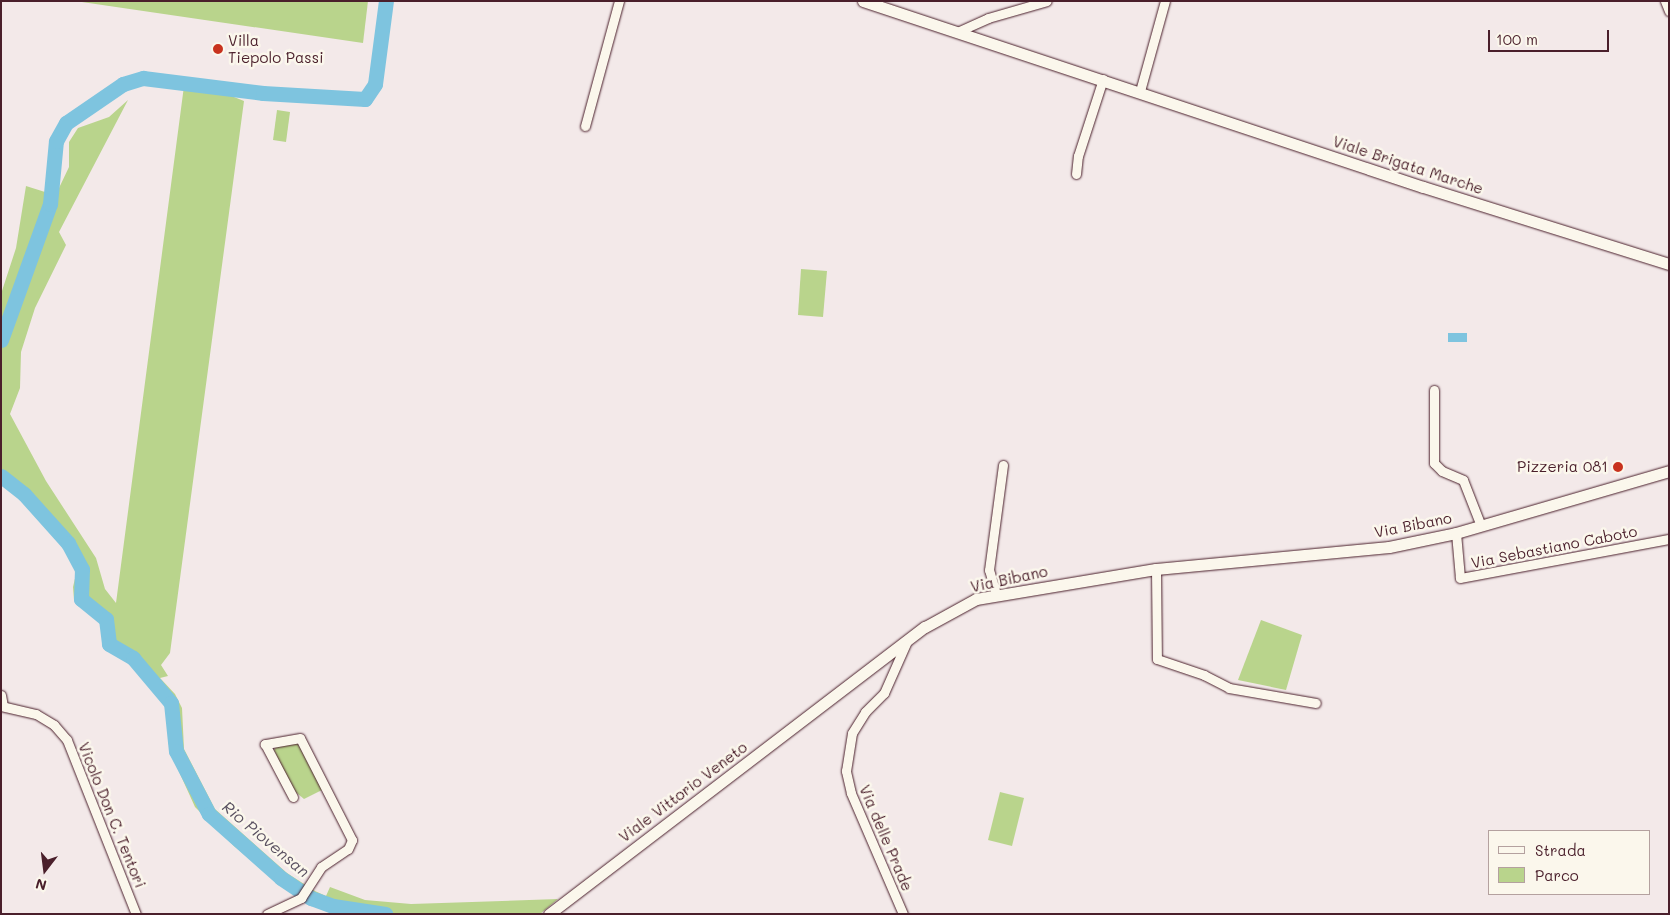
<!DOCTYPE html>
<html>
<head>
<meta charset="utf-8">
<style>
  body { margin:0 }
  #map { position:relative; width:1670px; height:915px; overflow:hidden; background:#f3e9e9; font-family:Mali,sans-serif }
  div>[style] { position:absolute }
  .green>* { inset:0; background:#b9d48c }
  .water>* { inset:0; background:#7ec4df }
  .river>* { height:15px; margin:-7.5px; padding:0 7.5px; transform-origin:7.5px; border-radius:7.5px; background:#7ec4df }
  .roads { filter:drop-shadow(0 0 1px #4a1f2b) drop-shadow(0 0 1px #4a1f2b) }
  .minor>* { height:9px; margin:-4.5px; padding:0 4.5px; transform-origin:4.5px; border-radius:4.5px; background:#fbf7ec }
  .tertiary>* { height:11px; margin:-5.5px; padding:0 5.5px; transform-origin:5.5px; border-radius:5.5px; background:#fbf7ec }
  .dots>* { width:14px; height:14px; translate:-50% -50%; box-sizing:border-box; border:2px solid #fbf7ec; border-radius:50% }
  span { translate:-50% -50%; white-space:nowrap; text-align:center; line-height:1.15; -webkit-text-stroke:5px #fbf7ec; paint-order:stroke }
  .poi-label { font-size:15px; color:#4a1f2b }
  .left { translate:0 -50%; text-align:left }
  .right { translate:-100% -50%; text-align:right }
  .street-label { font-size:15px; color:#4a1f2b }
  .water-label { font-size:16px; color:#5a5161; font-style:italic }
  .frame { position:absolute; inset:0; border:2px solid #4a1f2b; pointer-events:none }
  .legend { position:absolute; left:1488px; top:830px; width:162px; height:65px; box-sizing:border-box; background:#fbf7ec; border:1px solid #b4a19f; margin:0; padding:6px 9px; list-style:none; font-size:15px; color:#4a1f2b }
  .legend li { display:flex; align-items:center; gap:10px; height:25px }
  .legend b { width:25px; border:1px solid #b4a19f }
  .north { position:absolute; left:20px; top:845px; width:50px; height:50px; -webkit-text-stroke:4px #fbf7ec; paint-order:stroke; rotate:195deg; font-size:14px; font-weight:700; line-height:20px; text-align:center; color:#4a1f2b }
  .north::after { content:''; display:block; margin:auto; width:18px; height:22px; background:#4a1f2b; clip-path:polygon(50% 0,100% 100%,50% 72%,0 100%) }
  .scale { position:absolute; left:1488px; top:30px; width:121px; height:22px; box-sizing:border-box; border:2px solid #4a1f2b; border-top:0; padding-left:6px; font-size:15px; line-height:18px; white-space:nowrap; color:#4a1f2b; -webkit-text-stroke:4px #fbf7ec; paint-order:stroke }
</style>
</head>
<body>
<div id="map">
  <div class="green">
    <i style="clip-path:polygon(75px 1px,368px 1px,363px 43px)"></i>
    <i style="clip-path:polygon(184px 86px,229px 95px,244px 101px,170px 653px,161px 665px,168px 676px,160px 678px,175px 694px,182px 708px,184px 749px,215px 809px,287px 873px,315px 891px,326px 896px,330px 887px,365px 900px,411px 904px,558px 899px,540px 914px,344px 914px,309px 904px,279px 884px,234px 846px,195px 807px,171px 754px,168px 741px,169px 713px,164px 702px,131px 663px,104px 647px,102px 623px,74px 600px,73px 587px,77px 570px,63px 546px,20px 497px,1px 483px,1px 294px,16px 248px,26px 186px,45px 192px,59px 188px,69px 167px,69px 142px,78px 128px,109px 117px,128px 100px,59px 232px,66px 245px,35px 308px,21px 352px,20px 388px,10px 414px,46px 481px,96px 558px,105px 589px,116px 603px)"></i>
    <i style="clip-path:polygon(277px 110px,290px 112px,286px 142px,273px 140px)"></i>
    <i style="clip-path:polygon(801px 269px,827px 271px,823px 317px,798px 315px)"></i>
    <i style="clip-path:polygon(1261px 620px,1302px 635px,1286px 690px,1238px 680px)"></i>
    <i style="clip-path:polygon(297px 742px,322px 790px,304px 799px,292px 789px,274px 750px,277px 746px)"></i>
    <i style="clip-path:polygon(1000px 792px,1024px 798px,1012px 846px,988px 840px)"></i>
  </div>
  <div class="water">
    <i style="clip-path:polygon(1448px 333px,1467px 333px,1467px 342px,1448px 342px)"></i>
  </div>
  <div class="river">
    <i style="left:1px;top:340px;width:145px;rotate:-70.2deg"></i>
    <i style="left:50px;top:204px;width:63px;rotate:-84.6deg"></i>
    <i style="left:56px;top:141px;width:21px;rotate:-61deg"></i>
    <i style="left:66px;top:123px;width:69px;rotate:-34.4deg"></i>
    <i style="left:123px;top:84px;width:21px;rotate:-17deg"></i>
    <i style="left:143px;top:78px;width:121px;rotate:7.1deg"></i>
    <i style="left:263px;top:93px;width:102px;rotate:3.4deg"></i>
    <i style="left:365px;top:99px;width:18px;rotate:-56deg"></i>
    <i style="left:375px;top:84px;width:84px;rotate:-82.5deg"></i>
    <i style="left:1px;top:476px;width:29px;rotate:38deg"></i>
    <i style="left:24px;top:494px;width:66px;rotate:48.1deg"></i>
    <i style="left:68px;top:543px;width:30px;rotate:62deg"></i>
    <i style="left:82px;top:569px;width:30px;rotate:92deg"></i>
    <i style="left:81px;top:599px;width:32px;rotate:39deg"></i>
    <i style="left:106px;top:619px;width:25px;rotate:83deg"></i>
    <i style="left:109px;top:644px;width:28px;rotate:30deg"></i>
    <i style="left:133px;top:658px;width:59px;rotate:49.8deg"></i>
    <i style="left:171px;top:703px;width:48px;rotate:84.1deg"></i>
    <i style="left:176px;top:751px;width:71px;rotate:62.4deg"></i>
    <i style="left:209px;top:814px;width:96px;rotate:41.6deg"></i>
    <i style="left:281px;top:878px;width:36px;rotate:34deg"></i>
    <i style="left:311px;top:898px;width:23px;rotate:20deg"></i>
    <i style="left:333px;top:906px;width:53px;rotate:8.7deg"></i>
  </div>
  <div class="roads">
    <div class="minor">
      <i style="left:1665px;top:1px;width:11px;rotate:68deg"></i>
      <i style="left:957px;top:32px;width:34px;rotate:-24deg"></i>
      <i style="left:988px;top:18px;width:61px;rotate:-16.1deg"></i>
      <i style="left:1140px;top:91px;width:93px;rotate:-74.5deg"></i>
      <i style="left:585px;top:126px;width:130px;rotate:-74.8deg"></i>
      <i style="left:1076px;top:174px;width:18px;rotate:-84deg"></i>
      <i style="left:1078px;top:156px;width:81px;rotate:-72deg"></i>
      <i style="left:1434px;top:390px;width:73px;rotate:90deg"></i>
      <i style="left:1434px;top:463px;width:11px;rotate:45deg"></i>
      <i style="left:1442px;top:471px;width:23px;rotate:23deg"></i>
      <i style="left:1463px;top:480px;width:49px;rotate:68.6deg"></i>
      <i style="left:1456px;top:533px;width:45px;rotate:84.9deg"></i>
      <i style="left:1460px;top:578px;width:213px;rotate:-10.6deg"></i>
      <i style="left:1156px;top:569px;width:90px;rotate:89.4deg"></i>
      <i style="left:1157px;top:659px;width:50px;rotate:18.8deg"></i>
      <i style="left:1204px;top:675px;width:28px;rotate:27deg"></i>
      <i style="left:1229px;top:688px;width:88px;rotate:9.8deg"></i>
      <i style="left:996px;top:594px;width:25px;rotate:-106deg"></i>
      <i style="left:989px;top:570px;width:106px;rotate:-82.4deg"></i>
      <i style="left:1px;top:695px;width:11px;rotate:80deg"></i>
      <i style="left:1px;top:706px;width:36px;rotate:13deg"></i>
      <i style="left:36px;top:714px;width:21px;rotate:31deg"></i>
      <i style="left:54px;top:725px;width:20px;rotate:49deg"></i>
      <i style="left:67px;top:740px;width:187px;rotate:68.4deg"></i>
      <i style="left:267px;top:914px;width:38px;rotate:-25deg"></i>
      <i style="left:301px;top:898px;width:37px;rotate:-57deg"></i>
      <i style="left:321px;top:867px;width:32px;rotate:-34deg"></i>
      <i style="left:348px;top:849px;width:10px;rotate:-66deg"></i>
      <i style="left:352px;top:840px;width:114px;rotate:-117deg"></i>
      <i style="left:300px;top:738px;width:36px;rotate:170deg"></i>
      <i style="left:265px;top:744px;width:60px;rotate:62.2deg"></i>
      <i style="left:903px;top:914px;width:132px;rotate:-113.3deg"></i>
      <i style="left:851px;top:793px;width:23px;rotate:-103deg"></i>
      <i style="left:846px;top:771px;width:38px;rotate:-81deg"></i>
      <i style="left:852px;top:733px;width:25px;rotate:-58deg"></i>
      <i style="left:865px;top:712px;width:27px;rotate:-45deg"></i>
      <i style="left:884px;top:693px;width:57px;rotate:-66.1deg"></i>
    </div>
    <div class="tertiary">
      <i style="left:863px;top:1px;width:590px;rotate:18.37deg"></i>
      <i style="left:1423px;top:187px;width:258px;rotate:17.4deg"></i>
      <i style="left:549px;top:914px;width:473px;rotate:-37.4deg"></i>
      <i style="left:925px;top:627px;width:58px;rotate:-28.8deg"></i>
      <i style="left:976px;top:599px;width:182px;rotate:-9.5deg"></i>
      <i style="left:1156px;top:569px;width:234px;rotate:-5.4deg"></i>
      <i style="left:1389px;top:547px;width:68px;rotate:-11.8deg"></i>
      <i style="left:1456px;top:533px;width:222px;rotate:-16.2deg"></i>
    </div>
  </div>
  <div class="dots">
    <i style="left:218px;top:49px;background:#c8321e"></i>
    <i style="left:1618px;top:467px;background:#c8321e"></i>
  </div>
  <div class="poi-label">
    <span class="left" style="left:228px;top:49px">Villa<br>Tiepolo Passi</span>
    <span class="right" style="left:1608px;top:467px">Pizzeria 081</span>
  </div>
  <div class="street-label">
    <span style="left:1408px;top:165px;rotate:18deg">Viale Brigata Marche</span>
    <span style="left:1413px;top:525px;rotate:-11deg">Via Bibano</span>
    <span style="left:1554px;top:547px;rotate:-11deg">Via Sebastiano Caboto</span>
    <span style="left:1009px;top:579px;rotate:-12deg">Via Bibano</span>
    <span style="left:683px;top:792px;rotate:-37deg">Viale Vittorio Veneto</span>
    <span style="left:112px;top:815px;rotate:68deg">Vicolo Don C. Tentori</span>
    <span style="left:886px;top:838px;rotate:67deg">Via delle Prade</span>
  </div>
  <div class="water-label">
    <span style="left:266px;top:839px;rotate:40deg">Rio Piovensan</span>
  </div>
  <div class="frame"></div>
  <ul class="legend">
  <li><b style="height:6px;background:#fbf7ec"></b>Strada</li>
  <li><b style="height:14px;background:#b9d48c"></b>Parco</li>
  </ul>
  <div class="north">N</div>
  <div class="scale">100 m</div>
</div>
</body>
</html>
